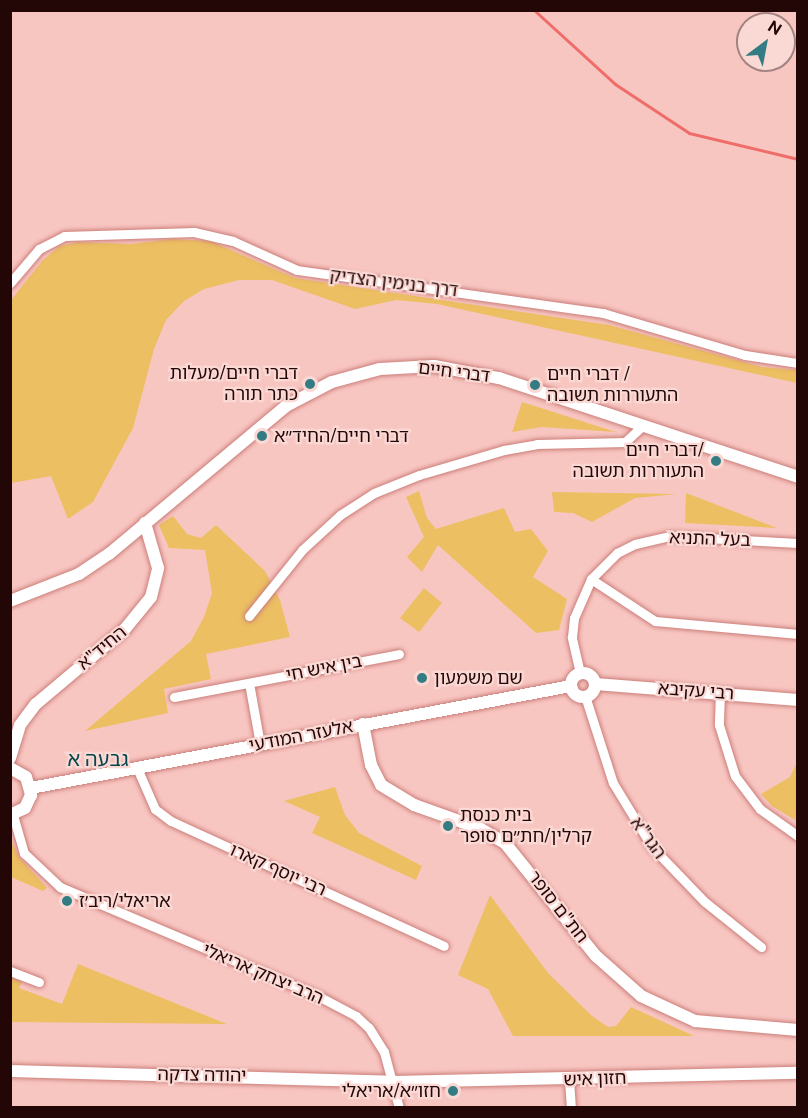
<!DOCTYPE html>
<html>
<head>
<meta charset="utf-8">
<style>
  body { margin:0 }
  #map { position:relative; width:808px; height:1118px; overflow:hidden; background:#f8c6c1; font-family:"Public Sans","Noto Sans Hebrew",sans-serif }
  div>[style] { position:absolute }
  .green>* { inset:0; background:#ecbf62 }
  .stream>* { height:3px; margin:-1.5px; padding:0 1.5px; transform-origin:1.5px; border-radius:1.5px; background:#ef6d69 }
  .roads { filter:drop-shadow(0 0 2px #cc7e7a) drop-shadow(0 0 2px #cc7e7a) }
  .minor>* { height:9px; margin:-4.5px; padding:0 4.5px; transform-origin:4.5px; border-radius:4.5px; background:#fff }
  .tertiary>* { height:12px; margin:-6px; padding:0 6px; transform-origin:6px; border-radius:6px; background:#fff }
  .tertiary>.ring { margin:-6px; padding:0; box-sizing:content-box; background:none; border:12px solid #fff; border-radius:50% }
  .dots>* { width:16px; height:16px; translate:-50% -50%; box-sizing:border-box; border:3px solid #fad8d4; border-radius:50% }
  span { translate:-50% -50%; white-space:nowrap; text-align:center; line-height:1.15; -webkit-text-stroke:4.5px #fad8d4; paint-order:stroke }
  .street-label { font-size:18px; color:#230707 }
  .poi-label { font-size:18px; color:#230707 }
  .right { translate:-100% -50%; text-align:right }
  .left { translate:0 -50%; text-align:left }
  .neighbourhood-label { font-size:20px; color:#04464c }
  .frame { position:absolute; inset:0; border:12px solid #230707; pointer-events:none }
  .north { position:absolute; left:736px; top:12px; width:60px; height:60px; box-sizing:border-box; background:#fad8d4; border:2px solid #a48482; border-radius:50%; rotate:32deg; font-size:16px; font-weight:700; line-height:24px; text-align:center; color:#230707 }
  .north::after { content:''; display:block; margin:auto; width:21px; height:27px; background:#347c83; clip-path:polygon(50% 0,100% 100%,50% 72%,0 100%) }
</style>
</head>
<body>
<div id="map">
  <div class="green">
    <i style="clip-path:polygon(172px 239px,210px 241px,295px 278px,609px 325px,762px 367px,797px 370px,797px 383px,437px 304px,396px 300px,355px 309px,272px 280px,239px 280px,204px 289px,184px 301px,166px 320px,154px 349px,133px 428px,93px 502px,68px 519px,51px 476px,11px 483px,11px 300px,43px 260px,60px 246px,79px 242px,131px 244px)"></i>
    <i style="clip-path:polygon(522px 402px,616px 432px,542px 427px,512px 432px)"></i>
    <i style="clip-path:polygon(419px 491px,427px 518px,436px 529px,504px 508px,515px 532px,531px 529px,548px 551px,533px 577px,567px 599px,559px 630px,536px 633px,438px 545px,422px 572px,407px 557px,424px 537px,406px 497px)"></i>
    <i style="clip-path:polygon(552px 492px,677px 494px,635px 498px,592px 522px,573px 513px,554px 512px)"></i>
    <i style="clip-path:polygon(686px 493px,777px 528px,685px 523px)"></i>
    <i style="clip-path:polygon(173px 516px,187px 534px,201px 538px,216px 525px,265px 571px,280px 600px,290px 637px,206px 654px,211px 679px,164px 689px,168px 713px,85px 731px,191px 641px,204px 617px,212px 593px,205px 550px,169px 548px,159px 525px)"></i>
    <i style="clip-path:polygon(424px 588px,442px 603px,419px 632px,400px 618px)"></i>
    <i style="clip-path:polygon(797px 762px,798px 821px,797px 821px,772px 806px,761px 794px,790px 777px)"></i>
    <i style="clip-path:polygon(335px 787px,345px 815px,359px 833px,422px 866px,416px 880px,312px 833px,320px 817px,284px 801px)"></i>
    <i style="clip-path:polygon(11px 840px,19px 857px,47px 888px,43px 891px,11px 877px)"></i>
    <i style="clip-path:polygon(490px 895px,548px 973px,592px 1016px,608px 1027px,616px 1026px,631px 1007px,694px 1036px,513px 1036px,488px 989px,458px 975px)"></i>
    <i style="clip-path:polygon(78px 964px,227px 1024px,11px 1022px,11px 977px,22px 982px,19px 988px,62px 1004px)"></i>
  </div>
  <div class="stream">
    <i style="left:534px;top:10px;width:110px;rotate:42.4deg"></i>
    <i style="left:615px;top:84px;width:89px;rotate:33.5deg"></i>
    <i style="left:689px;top:133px;width:112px;rotate:13.4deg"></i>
  </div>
  <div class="roads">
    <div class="minor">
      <i style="left:10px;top:283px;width:45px;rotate:-49.5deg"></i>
      <i style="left:39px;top:249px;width:28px;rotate:-27deg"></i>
      <i style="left:64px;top:236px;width:130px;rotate:-1.8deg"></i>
      <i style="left:194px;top:232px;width:40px;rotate:13deg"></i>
      <i style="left:233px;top:241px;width:70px;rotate:24.4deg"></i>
      <i style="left:297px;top:270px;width:309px;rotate:8deg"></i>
      <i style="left:603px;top:313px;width:148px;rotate:16.5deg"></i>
      <i style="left:745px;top:355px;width:54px;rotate:8.6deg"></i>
      <i style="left:591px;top:579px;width:77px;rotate:33.3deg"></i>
      <i style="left:655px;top:621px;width:144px;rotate:5.2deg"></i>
      <i style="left:249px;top:616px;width:85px;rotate:-51.2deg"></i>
      <i style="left:302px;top:550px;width:52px;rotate:-42.6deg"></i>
      <i style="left:340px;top:515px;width:40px;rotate:-32.9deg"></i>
      <i style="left:374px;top:493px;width:48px;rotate:-21.8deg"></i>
      <i style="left:419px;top:475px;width:89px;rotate:-16.4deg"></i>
      <i style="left:504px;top:450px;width:34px;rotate:-10deg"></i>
      <i style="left:537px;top:444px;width:88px;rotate:-1.3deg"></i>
      <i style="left:625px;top:442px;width:22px;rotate:-43deg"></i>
      <i style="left:580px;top:673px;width:37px;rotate:-103deg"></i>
      <i style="left:572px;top:637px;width:19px;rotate:-84deg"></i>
      <i style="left:574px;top:618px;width:43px;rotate:-66.4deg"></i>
      <i style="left:591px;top:579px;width:37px;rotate:-45deg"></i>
      <i style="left:617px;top:553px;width:20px;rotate:-27deg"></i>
      <i style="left:635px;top:544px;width:36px;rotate:-13deg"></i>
      <i style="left:670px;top:536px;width:128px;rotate:3.1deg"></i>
      <i style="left:249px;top:683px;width:62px;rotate:79.8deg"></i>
      <i style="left:720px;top:692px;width:33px;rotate:92deg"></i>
      <i style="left:719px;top:725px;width:53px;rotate:72.6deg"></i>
      <i style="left:735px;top:776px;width:41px;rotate:52.9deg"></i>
      <i style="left:760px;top:809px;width:47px;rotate:35.4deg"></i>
      <i style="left:585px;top:696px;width:91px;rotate:72.2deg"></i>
      <i style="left:613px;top:783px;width:75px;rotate:58.6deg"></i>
      <i style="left:652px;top:847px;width:76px;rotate:46.1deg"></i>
      <i style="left:705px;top:902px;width:72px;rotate:38.8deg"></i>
      <i style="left:174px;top:697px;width:229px;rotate:-10.8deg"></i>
      <i style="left:137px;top:768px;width:45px;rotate:66.3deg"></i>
      <i style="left:155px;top:809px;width:20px;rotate:37deg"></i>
      <i style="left:171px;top:821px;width:300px;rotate:24.6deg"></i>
      <i style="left:13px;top:815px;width:40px;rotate:74deg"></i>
      <i style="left:24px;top:853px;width:50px;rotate:43.4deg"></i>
      <i style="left:60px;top:887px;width:282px;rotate:22.9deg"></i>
      <i style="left:320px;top:997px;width:41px;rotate:27.8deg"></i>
      <i style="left:356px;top:1016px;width:18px;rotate:43deg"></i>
      <i style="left:369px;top:1028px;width:28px;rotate:58deg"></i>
      <i style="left:384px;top:1052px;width:58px;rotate:75deg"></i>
      <i style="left:10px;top:971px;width:31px;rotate:21deg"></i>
      <i style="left:569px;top:1080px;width:28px;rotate:86deg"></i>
    </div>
    <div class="tertiary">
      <i style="left:10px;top:601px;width:74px;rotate:-21.4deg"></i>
      <i style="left:79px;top:574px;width:36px;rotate:-34deg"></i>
      <i style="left:109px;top:554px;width:231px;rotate:-39.9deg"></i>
      <i style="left:286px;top:406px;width:52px;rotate:-27.6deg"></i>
      <i style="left:332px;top:382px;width:50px;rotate:-15.2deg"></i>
      <i style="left:380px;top:369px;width:54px;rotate:-3.2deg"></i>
      <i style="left:434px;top:366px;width:66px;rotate:10.5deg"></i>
      <i style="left:499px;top:378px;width:315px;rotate:18.3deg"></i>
      <i class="ring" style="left:571px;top:673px;width:12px;height:12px"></i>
      <i style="left:595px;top:684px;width:204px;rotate:4.5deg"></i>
      <i style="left:363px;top:724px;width:42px;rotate:79deg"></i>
      <i style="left:371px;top:765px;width:22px;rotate:63deg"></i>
      <i style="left:381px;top:785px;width:39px;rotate:31deg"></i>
      <i style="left:414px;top:805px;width:69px;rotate:19.5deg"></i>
      <i style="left:479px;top:828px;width:30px;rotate:30deg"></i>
      <i style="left:505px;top:843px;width:145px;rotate:51.2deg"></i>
      <i style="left:596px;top:956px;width:60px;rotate:41.6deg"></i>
      <i style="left:641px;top:996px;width:60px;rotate:24.8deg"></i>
      <i style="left:695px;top:1021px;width:103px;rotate:5deg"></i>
      <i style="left:10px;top:758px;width:34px;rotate:-73deg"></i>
      <i style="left:20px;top:725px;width:26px;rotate:-53deg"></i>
      <i style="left:36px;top:704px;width:116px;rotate:-40.1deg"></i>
      <i style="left:125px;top:629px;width:41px;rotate:-50.9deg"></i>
      <i style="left:151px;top:597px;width:30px;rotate:-76deg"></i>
      <i style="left:158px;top:568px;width:47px;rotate:-106.1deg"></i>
      <i style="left:10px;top:768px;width:18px;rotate:29deg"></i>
      <i style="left:26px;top:777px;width:19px;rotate:74deg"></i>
      <i style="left:31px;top:795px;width:14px;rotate:115deg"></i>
      <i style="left:25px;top:808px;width:17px;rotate:155deg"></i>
      <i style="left:31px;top:788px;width:550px;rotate:-10.7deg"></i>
      <i style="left:10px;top:1071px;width:383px;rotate:1.6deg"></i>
      <i style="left:393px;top:1082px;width:405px;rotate:-1.3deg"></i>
    </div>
  </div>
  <div class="dots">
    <i style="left:310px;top:384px;background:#347c83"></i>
    <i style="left:535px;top:385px;background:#347c83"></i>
    <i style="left:262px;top:436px;background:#347c83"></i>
    <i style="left:716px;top:461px;background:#347c83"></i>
    <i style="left:422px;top:678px;background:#347c83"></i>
    <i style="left:448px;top:826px;background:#347c83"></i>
    <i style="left:67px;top:901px;background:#347c83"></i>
    <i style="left:453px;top:1091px;background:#347c83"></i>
  </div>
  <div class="street-label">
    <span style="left:394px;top:283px;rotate:7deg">דרך בנימין הצדיק</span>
    <span style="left:454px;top:372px;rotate:7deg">דברי חיים</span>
    <span style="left:710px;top:539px;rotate:2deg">בעל התניא</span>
    <span style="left:102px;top:648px;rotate:-40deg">החיד"א</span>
    <span style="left:324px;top:668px;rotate:-11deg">בין איש חי</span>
    <span style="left:696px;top:691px;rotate:4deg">רבי עקיבא</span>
    <span style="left:301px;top:736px;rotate:-11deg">אלעזר המודעי</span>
    <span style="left:648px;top:838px;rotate:54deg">הגר"א</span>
    <span style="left:278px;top:870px;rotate:24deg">רבי יוסף קארו</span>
    <span style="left:558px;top:907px;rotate:52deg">חת"ם סופר</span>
    <span style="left:263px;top:974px;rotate:23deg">הרב יצחק אריאלי</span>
    <span style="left:202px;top:1075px;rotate:1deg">יהודה צדקה</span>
    <span style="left:595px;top:1079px;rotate:-2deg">חזון איש</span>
  </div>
  <div class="poi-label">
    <span class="right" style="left:298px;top:384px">דברי חיים/מעלות<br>כתר תורה</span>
    <span class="left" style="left:547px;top:385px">דברי חיים /<br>התעוררות תשובה</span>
    <span class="left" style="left:274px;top:436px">דברי חיים/החיד״א</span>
    <span class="right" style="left:704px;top:461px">דברי חיים/<br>התעוררות תשובה</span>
    <span class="left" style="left:434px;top:678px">שם משמעון</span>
    <span class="left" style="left:460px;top:826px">בית כנסת<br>קרלין/חת״ם סופר</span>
    <span class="left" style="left:79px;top:901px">אריאלי/ריב׳ז</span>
    <span class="right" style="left:441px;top:1091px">חזו״א/אריאלי</span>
  </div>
  <div class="neighbourhood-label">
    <span style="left:98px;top:759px">גבעה א</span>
  </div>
  <div class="frame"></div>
  <div class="north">N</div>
</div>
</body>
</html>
